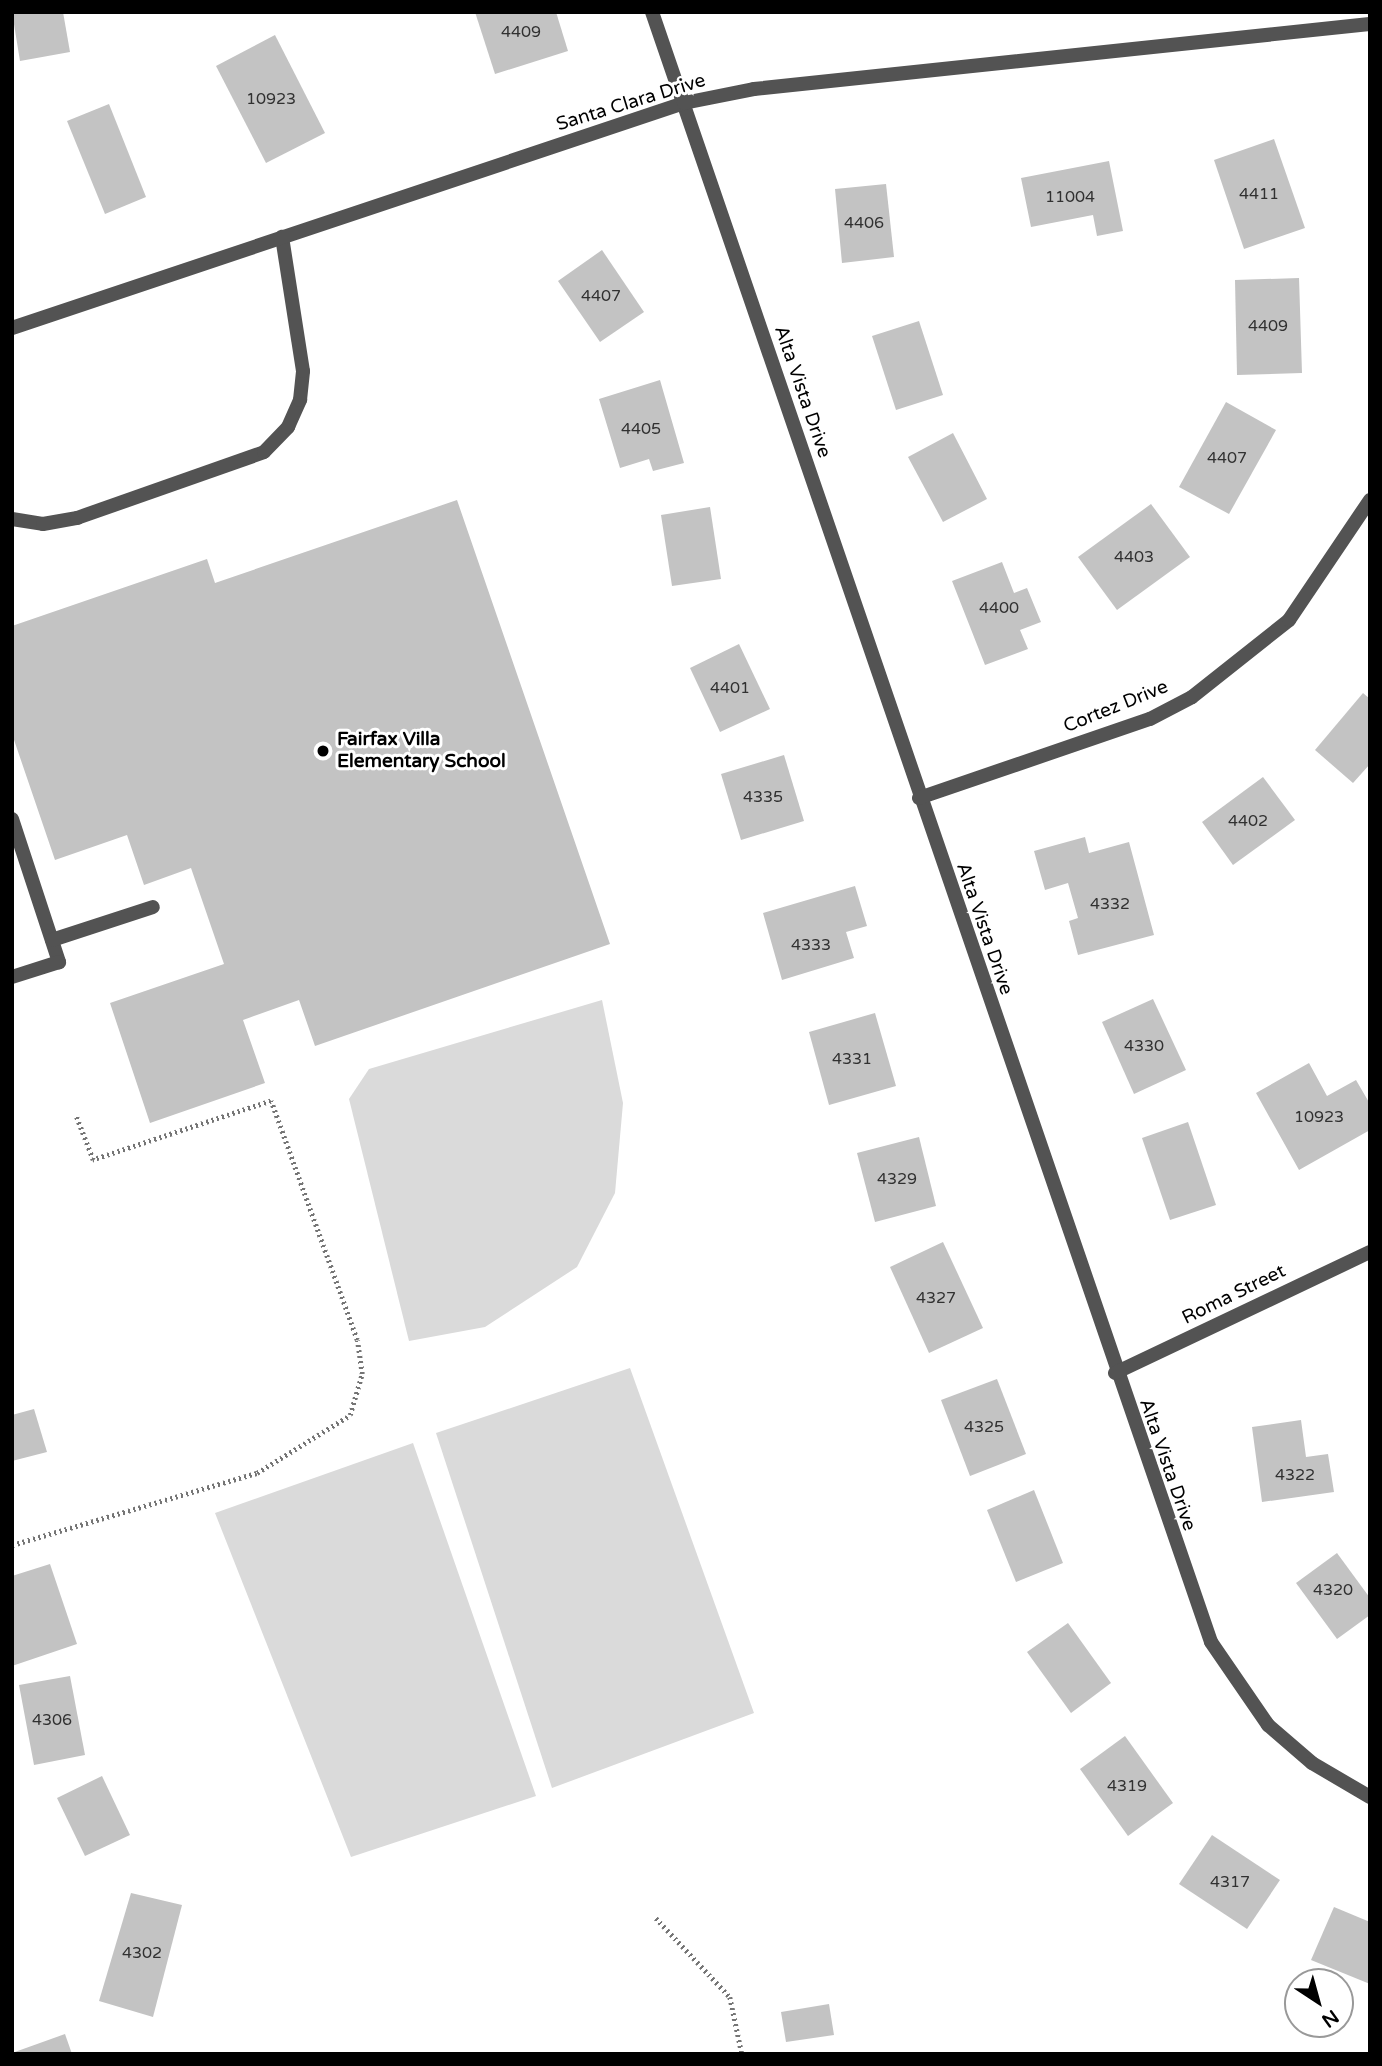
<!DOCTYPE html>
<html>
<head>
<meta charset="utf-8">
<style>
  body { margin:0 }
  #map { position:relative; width:1382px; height:2066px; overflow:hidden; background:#fff; font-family:"Varela Round",sans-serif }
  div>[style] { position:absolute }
  .green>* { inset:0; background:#dadada }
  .building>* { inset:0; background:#c3c3c3 }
  .path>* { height:4.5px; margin-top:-2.25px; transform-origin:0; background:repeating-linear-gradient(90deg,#757575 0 2px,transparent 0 5.5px) }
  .lane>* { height:14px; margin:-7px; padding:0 7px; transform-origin:7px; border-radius:7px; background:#535353 }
  .street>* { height:14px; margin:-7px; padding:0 7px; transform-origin:7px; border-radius:7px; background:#535353 }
  .dots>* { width:19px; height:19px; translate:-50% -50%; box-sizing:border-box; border:4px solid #fff; border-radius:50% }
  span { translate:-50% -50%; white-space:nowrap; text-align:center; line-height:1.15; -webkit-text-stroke:6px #fff; paint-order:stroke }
  .number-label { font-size:16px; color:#313131 }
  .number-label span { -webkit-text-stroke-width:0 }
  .street-label { font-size:19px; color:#000 }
  .poi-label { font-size:19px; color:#000; font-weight:700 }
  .left { translate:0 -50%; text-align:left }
  .frame { position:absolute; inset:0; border:14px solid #000; pointer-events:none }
  .north { position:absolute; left:1284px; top:1968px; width:70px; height:70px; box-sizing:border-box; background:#fff; border:2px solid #999; border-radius:50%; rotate:144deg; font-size:19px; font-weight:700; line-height:28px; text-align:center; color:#000 }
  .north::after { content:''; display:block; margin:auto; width:24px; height:32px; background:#000; clip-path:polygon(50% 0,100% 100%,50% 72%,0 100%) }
</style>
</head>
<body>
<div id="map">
  <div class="green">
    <i style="clip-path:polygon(602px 1000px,623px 1103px,615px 1193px,577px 1267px,485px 1327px,409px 1341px,349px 1099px,369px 1069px)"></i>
    <i style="clip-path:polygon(630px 1368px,754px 1713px,552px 1788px,436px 1433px)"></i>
    <i style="clip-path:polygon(413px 1443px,536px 1796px,351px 1857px,215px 1513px)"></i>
  </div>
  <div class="building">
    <i style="clip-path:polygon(12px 12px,63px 12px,70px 52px,20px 61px)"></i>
    <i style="clip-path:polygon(475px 12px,556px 12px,568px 51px,495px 74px)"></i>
    <i style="clip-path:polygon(275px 35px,325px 133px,266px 163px,216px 66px)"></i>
    <i style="clip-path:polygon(109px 104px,146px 197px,105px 214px,67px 121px)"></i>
    <i style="clip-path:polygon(1274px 139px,1305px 228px,1244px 249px,1214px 160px)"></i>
    <i style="clip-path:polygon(1109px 161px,1123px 231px,1097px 236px,1093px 215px,1031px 227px,1021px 178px)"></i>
    <i style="clip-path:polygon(886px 184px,894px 257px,842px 263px,835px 189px)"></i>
    <i style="clip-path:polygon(602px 250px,644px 312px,600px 342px,558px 281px)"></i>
    <i style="clip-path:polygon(1299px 278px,1302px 373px,1237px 375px,1235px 280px)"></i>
    <i style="clip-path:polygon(919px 321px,943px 395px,896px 410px,872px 336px)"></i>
    <i style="clip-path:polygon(660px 380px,684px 463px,653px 471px,649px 459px,620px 468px,599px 399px)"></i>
    <i style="clip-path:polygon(1226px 402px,1276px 430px,1229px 514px,1179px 487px)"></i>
    <i style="clip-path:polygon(953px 433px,987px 499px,943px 522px,908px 457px)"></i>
    <i style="clip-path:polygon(457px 500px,610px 944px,315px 1046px,299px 1000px,243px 1020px,265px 1083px,150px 1123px,110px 1003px,224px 964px,191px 868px,144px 885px,127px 835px,55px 860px,12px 734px,12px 626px,207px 559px,215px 583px)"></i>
    <i style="clip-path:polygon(1151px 504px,1190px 557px,1117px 610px,1078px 557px)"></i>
    <i style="clip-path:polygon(710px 507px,721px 579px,672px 586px,661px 515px)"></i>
    <i style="clip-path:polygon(1002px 562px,1014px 593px,1027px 588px,1041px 622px,1020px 630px,1028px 649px,985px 665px,952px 581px)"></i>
    <i style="clip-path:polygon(739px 644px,770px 709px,720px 732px,690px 668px)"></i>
    <i style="clip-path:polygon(1363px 693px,1370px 699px,1370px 764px,1353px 783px,1315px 750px)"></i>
    <i style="clip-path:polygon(784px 755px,804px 821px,741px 840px,721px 774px)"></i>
    <i style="clip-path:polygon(1263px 777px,1295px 820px,1233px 865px,1202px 822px)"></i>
    <i style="clip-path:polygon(1085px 837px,1089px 853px,1129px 842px,1154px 935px,1078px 955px,1069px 921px,1078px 918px,1068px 883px,1045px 890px,1034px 851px)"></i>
    <i style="clip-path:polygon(855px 886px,867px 926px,846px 932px,854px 958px,782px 980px,763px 913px)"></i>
    <i style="clip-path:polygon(1153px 999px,1186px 1070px,1134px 1094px,1102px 1022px)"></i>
    <i style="clip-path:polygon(875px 1013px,896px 1086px,829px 1105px,809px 1032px)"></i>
    <i style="clip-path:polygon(1309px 1063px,1327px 1096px,1356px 1080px,1370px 1104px,1370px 1130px,1299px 1170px,1256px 1093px)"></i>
    <i style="clip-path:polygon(1188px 1122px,1216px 1205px,1170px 1220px,1142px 1138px)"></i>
    <i style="clip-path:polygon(919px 1137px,936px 1206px,875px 1222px,857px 1153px)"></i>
    <i style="clip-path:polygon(943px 1242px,983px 1328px,929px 1353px,890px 1267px)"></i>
    <i style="clip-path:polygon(997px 1379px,1026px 1454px,970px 1476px,941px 1400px)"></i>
    <i style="clip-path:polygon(34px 1409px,47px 1452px,12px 1461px,12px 1415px)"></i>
    <i style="clip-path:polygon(1301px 1420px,1306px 1457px,1328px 1454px,1334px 1492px,1262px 1502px,1252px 1427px)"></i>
    <i style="clip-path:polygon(1034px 1490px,1063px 1563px,1016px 1582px,987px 1510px)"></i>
    <i style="clip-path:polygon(1337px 1553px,1370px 1598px,1370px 1615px,1337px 1639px,1296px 1583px)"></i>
    <i style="clip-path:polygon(50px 1564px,77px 1644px,12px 1666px,12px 1576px)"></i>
    <i style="clip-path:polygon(1068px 1623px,1111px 1683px,1071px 1713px,1027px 1652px)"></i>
    <i style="clip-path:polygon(70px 1676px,85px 1755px,34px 1765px,19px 1685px)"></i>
    <i style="clip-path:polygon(1125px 1736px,1173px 1803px,1128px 1836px,1080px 1769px)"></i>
    <i style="clip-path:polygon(102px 1776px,130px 1835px,85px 1856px,57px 1798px)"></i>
    <i style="clip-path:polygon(1212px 1835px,1280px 1880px,1247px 1929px,1179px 1884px)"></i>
    <i style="clip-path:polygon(131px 1893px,182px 1905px,153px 2017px,99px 2001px)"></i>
    <i style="clip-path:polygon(1334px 1907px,1370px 1922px,1370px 1984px,1311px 1960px)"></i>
    <i style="clip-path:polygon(829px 2004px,834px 2035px,786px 2042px,781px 2012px)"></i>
    <i style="clip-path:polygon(65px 2034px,72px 2054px,12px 2054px,12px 2053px)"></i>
  </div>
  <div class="path">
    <i style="left:12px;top:1545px;width:255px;rotate:-16.4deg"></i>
    <i style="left:257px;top:1473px;width:110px;rotate:-31.9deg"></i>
    <i style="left:350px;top:1415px;width:43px;rotate:-73.7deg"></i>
    <i style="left:362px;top:1374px;width:34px;rotate:-98deg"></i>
    <i style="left:357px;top:1340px;width:254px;rotate:-109.8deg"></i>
    <i style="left:271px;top:1101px;width:188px;rotate:161.7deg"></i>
    <i style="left:93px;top:1160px;width:47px;rotate:-111.1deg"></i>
    <i style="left:656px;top:1918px;width:108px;rotate:46.9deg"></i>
    <i style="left:730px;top:1997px;width:58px;rotate:78.1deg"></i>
  </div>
  <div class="lane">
    <i style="left:12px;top:519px;width:31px;rotate:9deg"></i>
    <i style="left:43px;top:524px;width:35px;rotate:-10deg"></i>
    <i style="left:77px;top:518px;width:198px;rotate:-19.4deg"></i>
    <i style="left:264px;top:452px;width:35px;rotate:-46deg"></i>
    <i style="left:288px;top:427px;width:30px;rotate:-66deg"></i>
    <i style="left:300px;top:400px;width:29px;rotate:-84deg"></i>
    <i style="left:303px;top:371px;width:136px;rotate:-98.9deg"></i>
    <i style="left:12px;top:819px;width:151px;rotate:71.8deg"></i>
    <i style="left:59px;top:962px;width:49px;rotate:162.3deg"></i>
    <i style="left:52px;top:940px;width:106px;rotate:-18.1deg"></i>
  </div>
  <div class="street">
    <i style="left:652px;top:12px;width:1723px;rotate:71.07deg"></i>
    <i style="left:1211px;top:1642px;width:101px;rotate:55.5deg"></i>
    <i style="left:1268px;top:1725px;width:58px;rotate:40.8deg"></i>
    <i style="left:1312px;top:1763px;width:67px;rotate:30.4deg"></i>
    <i style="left:12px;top:328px;width:709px;rotate:-18.51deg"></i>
    <i style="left:684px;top:103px;width:71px;rotate:-11.3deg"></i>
    <i style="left:754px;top:89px;width:619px;rotate:-6.02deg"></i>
    <i style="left:919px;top:798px;width:244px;rotate:-18.9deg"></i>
    <i style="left:1150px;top:719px;width:47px;rotate:-27.6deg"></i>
    <i style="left:1192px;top:697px;width:124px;rotate:-38.4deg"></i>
    <i style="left:1289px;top:620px;width:145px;rotate:-56deg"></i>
    <i style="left:1115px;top:1373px;width:282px;rotate:-25.4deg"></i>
  </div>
  <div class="dots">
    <i style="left:323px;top:751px;background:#000"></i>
  </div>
  <div class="number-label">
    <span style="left:521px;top:32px">4409</span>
    <span style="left:271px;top:99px">10923</span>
    <span style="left:1259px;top:194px">4411</span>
    <span style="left:1070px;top:197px">11004</span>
    <span style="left:864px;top:223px">4406</span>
    <span style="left:601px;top:296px">4407</span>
    <span style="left:1268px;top:326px">4409</span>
    <span style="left:641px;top:429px">4405</span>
    <span style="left:1227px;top:458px">4407</span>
    <span style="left:1134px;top:557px">4403</span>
    <span style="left:999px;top:608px">4400</span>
    <span style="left:730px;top:688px">4401</span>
    <span style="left:763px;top:797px">4335</span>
    <span style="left:1248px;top:821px">4402</span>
    <span style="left:1110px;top:904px">4332</span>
    <span style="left:811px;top:945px">4333</span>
    <span style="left:1144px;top:1046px">4330</span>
    <span style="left:852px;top:1059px">4331</span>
    <span style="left:1319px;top:1117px">10923</span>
    <span style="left:897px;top:1179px">4329</span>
    <span style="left:936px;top:1298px">4327</span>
    <span style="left:984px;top:1427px">4325</span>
    <span style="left:1295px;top:1475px">4322</span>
    <span style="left:1333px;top:1590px">4320</span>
    <span style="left:52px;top:1720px">4306</span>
    <span style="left:1127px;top:1786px">4319</span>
    <span style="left:1230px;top:1882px">4317</span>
    <span style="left:142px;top:1953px">4302</span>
  </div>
  <div class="street-label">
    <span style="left:631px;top:103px;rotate:-17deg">Santa Clara Drive</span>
    <span style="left:802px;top:392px;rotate:71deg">Alta Vista Drive</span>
    <span style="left:1116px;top:707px;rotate:-22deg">Cortez Drive</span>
    <span style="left:984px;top:929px;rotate:71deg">Alta Vista Drive</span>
    <span style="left:1234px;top:1295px;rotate:-26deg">Roma Street</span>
    <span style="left:1167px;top:1465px;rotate:71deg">Alta Vista Drive</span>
  </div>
  <div class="poi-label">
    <span class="left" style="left:337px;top:751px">Fairfax Villa<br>Elementary School</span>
  </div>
  <div class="frame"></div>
  <div class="north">N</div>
</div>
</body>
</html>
